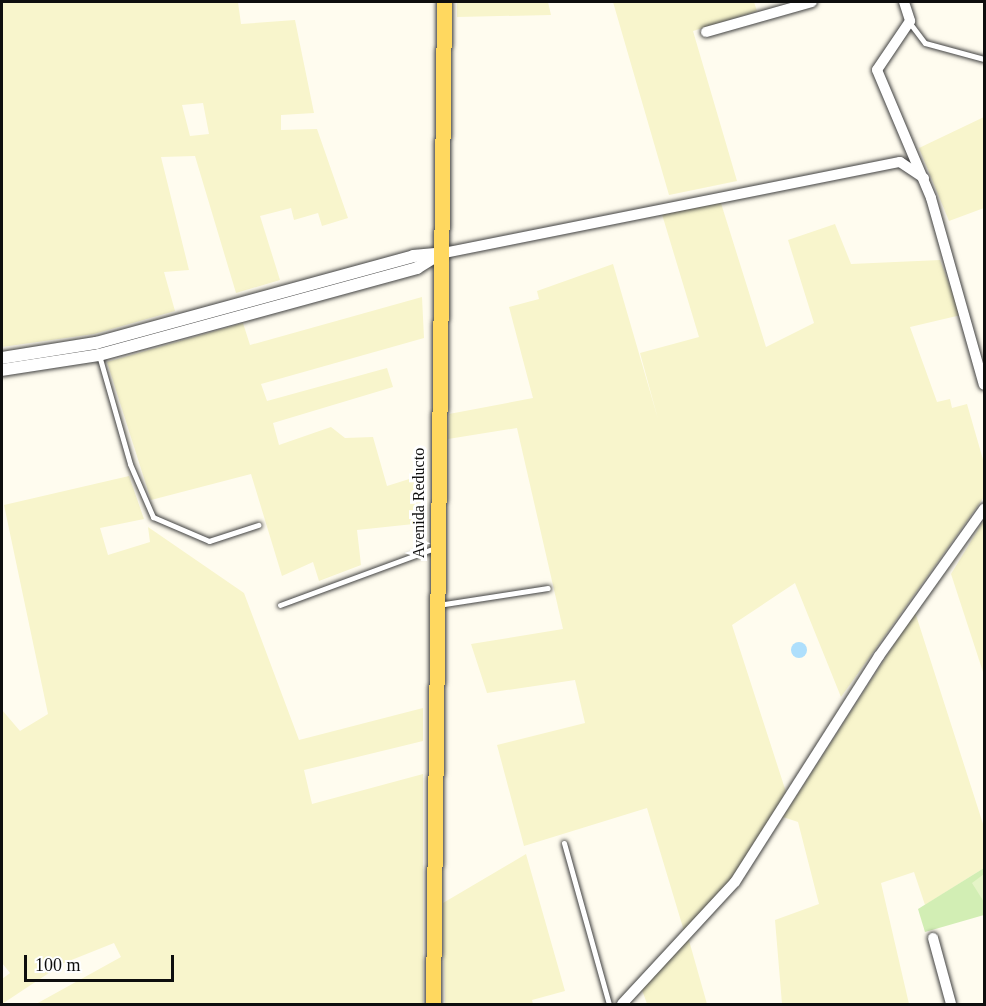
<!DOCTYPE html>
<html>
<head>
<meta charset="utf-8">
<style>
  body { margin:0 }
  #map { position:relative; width:986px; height:1006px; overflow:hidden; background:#fffcef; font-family:"Times New Roman",serif }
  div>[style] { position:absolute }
  .farmland>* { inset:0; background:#f8f5cc }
  .green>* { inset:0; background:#d2eeb4 }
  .pitch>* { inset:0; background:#e5f4c7 }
  .water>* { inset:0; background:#aedffc }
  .round { border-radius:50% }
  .roads { filter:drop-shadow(0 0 2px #414141) drop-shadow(0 0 2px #414141) }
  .service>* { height:5px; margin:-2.5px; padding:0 2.5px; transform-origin:2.5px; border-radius:2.5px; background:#fff }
  .minor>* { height:10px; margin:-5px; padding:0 5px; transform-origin:5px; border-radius:5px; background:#fff }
  .tertiary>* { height:12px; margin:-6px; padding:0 6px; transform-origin:6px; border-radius:6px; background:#fff }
  .primary>* { height:15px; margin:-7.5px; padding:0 7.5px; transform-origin:7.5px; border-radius:7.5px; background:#ffd85f }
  span { translate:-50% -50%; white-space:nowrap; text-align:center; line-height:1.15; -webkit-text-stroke:6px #fff; paint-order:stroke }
  .street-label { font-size:16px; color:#0e0e0e }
  .frame { position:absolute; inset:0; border:3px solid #0e0e0e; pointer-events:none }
  .scale { position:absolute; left:24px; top:955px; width:150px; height:27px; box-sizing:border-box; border:3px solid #0e0e0e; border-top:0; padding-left:8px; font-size:18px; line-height:21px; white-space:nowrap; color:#0e0e0e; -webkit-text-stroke:4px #fff; paint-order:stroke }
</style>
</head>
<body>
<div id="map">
  <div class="farmland">
    <i style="clip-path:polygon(evenodd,2px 2px,238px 2px,241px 24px,295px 20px,314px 113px,281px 115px,281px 130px,317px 129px,348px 218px,322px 226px,318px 213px,294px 220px,291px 208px,260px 216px,280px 280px,236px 293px,195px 156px,161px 157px,189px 270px,164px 272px,175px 311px,94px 334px,2px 347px,2px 2px,203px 103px,209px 134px,190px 136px,182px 105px,203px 103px)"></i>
    <i style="clip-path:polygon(457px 2px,548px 2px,551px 15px,457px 17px)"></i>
    <i style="clip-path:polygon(613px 2px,754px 2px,757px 11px,693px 31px,737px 181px,669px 195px)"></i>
    <i style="clip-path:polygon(984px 117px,984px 208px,949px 221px,919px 148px)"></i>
    <i style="clip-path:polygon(720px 200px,766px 347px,814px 323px,788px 240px,835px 224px,851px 264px,940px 260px,961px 315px,910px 327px,937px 402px,950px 399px,952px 408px,967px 404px,984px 463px,984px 497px,841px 697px,795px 583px,732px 625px,786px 792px,724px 892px,684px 931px,647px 808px,524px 846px,497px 745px,585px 723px,575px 680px,487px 693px,471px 644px,563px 629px,517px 428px,448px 439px,449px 414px,533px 398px,509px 307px,539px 299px,537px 291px,613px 264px,658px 419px,640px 353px,699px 337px,661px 211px)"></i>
    <i style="clip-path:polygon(422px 297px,424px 338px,261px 384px,267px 401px,387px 368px,393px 387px,273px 423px,279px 445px,331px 427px,345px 438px,373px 437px,387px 486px,422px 475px,423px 523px,357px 530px,361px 565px,319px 581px,313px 562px,282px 576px,251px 474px,151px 500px,107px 362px,243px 323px,250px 345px)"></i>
    <i style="clip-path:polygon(129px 476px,144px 519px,100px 528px,108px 555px,150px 542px,148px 527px,244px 593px,299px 740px,423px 708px,423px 741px,304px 770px,312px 804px,423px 774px,423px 1004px,36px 1004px,121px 957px,114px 943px,64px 963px,2px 1004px,2px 979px,10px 973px,2px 963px,2px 710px,20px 731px,48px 714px,4px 505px)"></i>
    <i style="clip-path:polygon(984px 520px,984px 675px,951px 574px)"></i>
    <i style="clip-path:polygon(915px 612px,984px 827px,984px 868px,925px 905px,914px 872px,881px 883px,909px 1004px,782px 1004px,775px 920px,819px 904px,798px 822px,783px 817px)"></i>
    <i style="clip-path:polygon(526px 854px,565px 991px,532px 1000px,533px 1004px,445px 1004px,443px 903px)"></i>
    <i style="clip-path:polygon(688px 937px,707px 1004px,647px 1004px,641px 987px)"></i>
  </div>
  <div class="green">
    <i style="clip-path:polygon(984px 868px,984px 915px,925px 932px,918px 909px)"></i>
  </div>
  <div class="pitch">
    <i style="clip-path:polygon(984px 874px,984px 902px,972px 883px)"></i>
  </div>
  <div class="water">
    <i class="round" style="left:791px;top:642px;width:16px;height:16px"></i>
  </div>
  <div class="roads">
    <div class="service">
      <i style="left:909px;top:22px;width:26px;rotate:53deg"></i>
      <i style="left:925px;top:43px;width:61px;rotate:15.2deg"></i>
      <i style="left:99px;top:355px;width:113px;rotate:74.1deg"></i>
      <i style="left:130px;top:464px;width:58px;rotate:66.5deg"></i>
      <i style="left:153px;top:517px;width:61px;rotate:23.2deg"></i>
      <i style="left:209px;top:541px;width:52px;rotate:-18.1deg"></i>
      <i style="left:280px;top:605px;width:165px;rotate:-20.2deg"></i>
      <i style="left:438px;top:605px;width:111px;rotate:-8.8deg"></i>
      <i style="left:564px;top:843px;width:167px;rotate:74.4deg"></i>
    </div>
    <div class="minor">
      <i style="left:904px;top:2px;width:20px;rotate:72deg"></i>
      <i style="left:910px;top:21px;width:59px;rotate:124deg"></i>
      <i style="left:877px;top:70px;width:139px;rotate:67.1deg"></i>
      <i style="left:931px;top:198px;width:194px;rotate:74.2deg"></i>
      <i style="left:706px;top:32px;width:110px;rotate:-15.8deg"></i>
      <i style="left:439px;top:254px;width:470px;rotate:-11.3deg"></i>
      <i style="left:900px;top:162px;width:29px;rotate:34deg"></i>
      <i style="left:933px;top:938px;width:68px;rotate:74.7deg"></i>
      <i style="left:622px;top:1004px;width:166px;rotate:-47.2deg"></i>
      <i style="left:735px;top:882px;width:268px;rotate:-57.5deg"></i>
      <i style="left:879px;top:656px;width:181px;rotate:-54.5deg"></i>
    </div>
    <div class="tertiary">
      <i style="left:2px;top:358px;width:95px;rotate:-9.1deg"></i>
      <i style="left:96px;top:343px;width:329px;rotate:-15.3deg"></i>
      <i style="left:413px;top:256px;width:25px;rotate:-5deg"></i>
      <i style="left:2px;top:370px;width:98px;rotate:-8.8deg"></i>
      <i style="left:99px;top:355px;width:330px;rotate:-15.3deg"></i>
      <i style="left:417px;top:268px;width:26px;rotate:-32deg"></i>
    </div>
    <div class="primary">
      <i style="left:433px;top:1004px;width:1002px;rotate:-89.37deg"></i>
    </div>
  </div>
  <div class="street-label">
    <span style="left:419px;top:503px;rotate:-90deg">Avenida Reducto</span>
  </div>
  <div class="frame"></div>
  <div class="scale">100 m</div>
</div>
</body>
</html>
